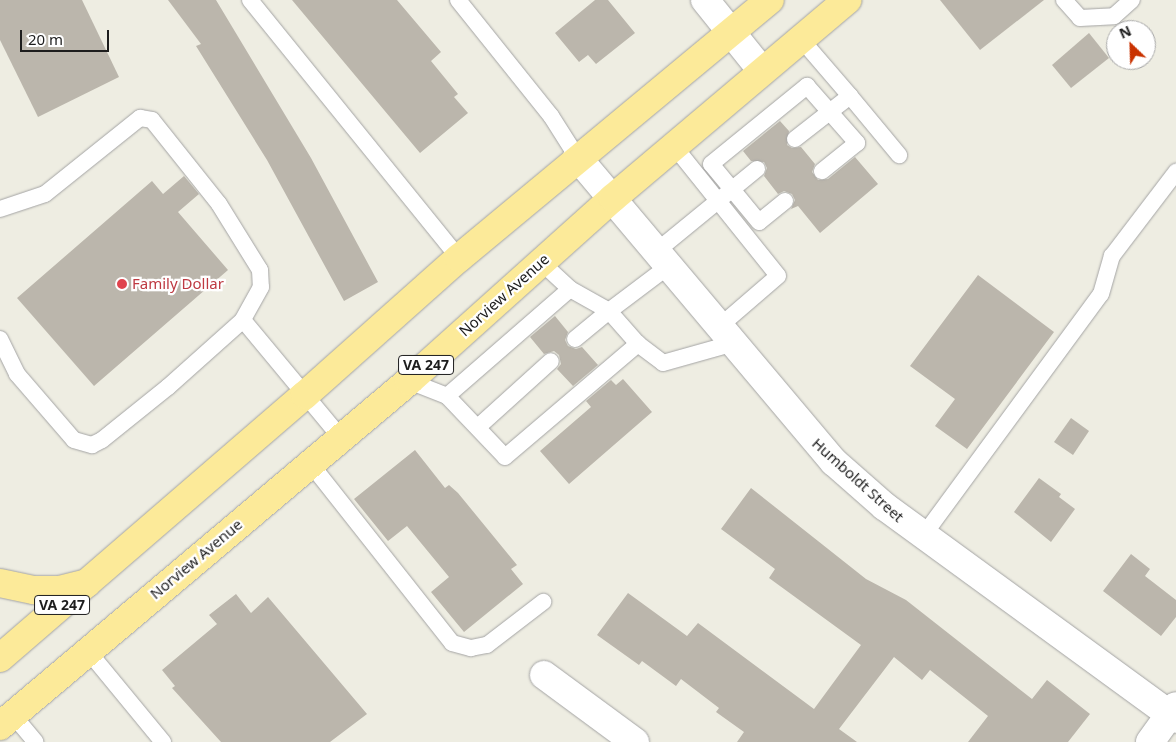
<!DOCTYPE html>
<html>
<head>
<meta charset="utf-8">
<style>
  body { margin:0 }
  #map { position:relative; width:1176px; height:742px; overflow:hidden; background:#eeede2; font-family:"Noto Sans",sans-serif }
  div>[style] { position:absolute }
  .building>* { inset:0; background:#bbb6ac }
  .roads { filter:drop-shadow(0 0 1px #a4a4a4) drop-shadow(0 0 1px #a4a4a4) }
  .lane>* { height:16px; margin:-8px; padding:0 8px; transform-origin:8px; border-radius:8px; background:#fff }
  .street>* { height:28px; margin:-14px; padding:0 14px; transform-origin:14px; border-radius:14px; background:#fff }
  .primary>* { height:28px; margin:-14px; padding:0 14px; transform-origin:14px; border-radius:14px; background:#fcea99 }
  .dots>* { width:14px; height:14px; translate:-50% -50%; box-sizing:border-box; border:2px solid #fff; border-radius:50% }
  span { translate:-50% -50%; white-space:nowrap; text-align:center; line-height:1.15; -webkit-text-stroke:4.5px #fff; paint-order:stroke }
  .shield-label span { padding:1px 4px; background:#fff; border:1px solid; border-radius:4px; -webkit-text-stroke-width:0 }
  .shield-label { font-size:14px; color:#1d1d1d; font-weight:700 }
  .health-label { font-size:15px; color:#be3a42 }
  .left { translate:0 -50%; text-align:left }
  .street-label { font-size:15px; color:#1d1d1d }
  .north { position:absolute; left:1106px; top:20px; width:50px; height:50px; box-sizing:border-box; background:#fff; border:1px solid #a5a5a5; border-radius:50%; rotate:336deg; font-size:14px; font-weight:700; line-height:20px; text-align:center; color:#1d1d1d }
  .north::after { content:''; display:block; margin:auto; width:18px; height:22px; background:#c93200; clip-path:polygon(50% 0,100% 100%,50% 72%,0 100%) }
  .scale { position:absolute; left:20px; top:30px; width:89px; height:22px; box-sizing:border-box; border:2px solid #1d1d1d; border-top:0; padding-left:6px; font-size:15px; line-height:18px; white-space:nowrap; color:#1d1d1d; -webkit-text-stroke:4px #fff; paint-order:stroke }
</style>
</head>
<body>
<div id="map">
  <div class="building">
    <i style="clip-path:polygon(0 0,82px 0,119px 77px,38px 117px,0 40px)"></i>
    <i style="clip-path:polygon(168px 0,216px 0,311px 158px,378px 282px,344px 301px,267px 160px,196px 46px,201px 44px)"></i>
    <i style="clip-path:polygon(292px 0,397px 0,441px 52px,431px 61px,458px 94px,454px 97px,468px 113px,420px 153px)"></i>
    <i style="clip-path:polygon(595px 0,608px 0,635px 33px,596px 64px,588px 55px,579px 62px,555px 33px)"></i>
    <i style="clip-path:polygon(940px 0,1044px 0,980px 50px)"></i>
    <i style="clip-path:polygon(1089px 33px,1109px 58px,1071px 88px,1052px 65px)"></i>
    <i style="clip-path:polygon(780px 121px,789px 131px,787px 145px,792px 148px,801px 147px,815px 164px,812px 172px,818px 180px,828px 179px,855px 157px,878px 184px,820px 233px,798px 206px,791px 209px,795px 200px,792px 194px,784px 191px,778px 194px,764px 176px,767px 168px,764px 162px,751px 161px,743px 151px)"></i>
    <i style="clip-path:polygon(184px 176px,199px 194px,178px 212px,228px 270px,94px 386px,17px 298px,152px 181px,163px 194px)"></i>
    <i style="clip-path:polygon(978px 275px,1054px 332px,967px 449px,935px 426px,955px 399px,910px 366px)"></i>
    <i style="clip-path:polygon(555px 316px,568px 332px,565px 340px,568px 346px,576px 349px,582px 347px,598px 365px,573px 386px,557px 369px,561px 364px,559px 355px,554px 351px,544px 354px,530px 337px)"></i>
    <i style="clip-path:polygon(623px 379px,652px 412px,569px 484px,540px 451px,591px 407px,586px 401px,611px 380px,616px 385px)"></i>
    <i style="clip-path:polygon(1071px 418px,1089px 431px,1073px 455px,1054px 442px)"></i>
    <i style="clip-path:polygon(415px 450px,445px 488px,449px 485px,458px 493px,517px 565px,511px 569px,523px 584px,464px 632px,431px 592px,449px 577px,407px 526px,388px 541px,354px 499px)"></i>
    <i style="clip-path:polygon(1039px 478px,1061px 494px,1059px 497px,1075px 509px,1051px 542px,1014px 512px)"></i>
    <i style="clip-path:polygon(751px 488px,866px 579px,906px 600px,1032px 699px,1047px 680px,1090px 714px,1068px 742px,968px 742px,988px 716px,930px 670px,922px 680px,894px 657px,839px 729px,857px 742px,737px 742px,744px 732px,716px 712px,719px 708px,681px 679px,676px 686px,642px 661px,639px 665px,597px 635px,628px 593px,687px 636px,698px 623px,814px 709px,861px 645px,769px 578px,775px 569px,721px 529px)"></i>
    <i style="clip-path:polygon(1131px 554px,1150px 569px,1145px 576px,1176px 600px,1176px 617px,1161px 636px,1103px 591px)"></i>
    <i style="clip-path:polygon(236px 594px,251px 613px,268px 597px,367px 714px,330px 742px,221px 742px,172px 688px,175px 686px,162px 670px,217px 624px,209px 615px)"></i>
  </div>
  <div class="roads">
    <div class="lane">
      <i style="left:250px;top:0;width:332px;rotate:51deg"></i>
      <i style="left:458px;top:0;width:149px;rotate:51.3deg"></i>
      <i style="left:551px;top:116px;width:49px;rotate:57.6deg"></i>
      <i style="left:1064px;top:0;width:24px;rotate:48deg"></i>
      <i style="left:1080px;top:18px;width:34px;rotate:-3deg"></i>
      <i style="left:1114px;top:16px;width:24px;rotate:-42deg"></i>
      <i style="left:850px;top:96px;width:77px;rotate:50.3deg"></i>
      <i style="left:795px;top:139px;width:70px;rotate:-38deg"></i>
      <i style="left:850px;top:96px;width:75px;rotate:-130.7deg"></i>
      <i style="left:674px;top:146px;width:166px;rotate:51.3deg"></i>
      <i style="left:778px;top:276px;width:77px;rotate:139.2deg"></i>
      <i style="left:785px;top:201px;width:33px;rotate:141deg"></i>
      <i style="left:759px;top:222px;width:75px;rotate:-129.6deg"></i>
      <i style="left:711px;top:164px;width:124px;rotate:-39.1deg"></i>
      <i style="left:807px;top:86px;width:76px;rotate:48.7deg"></i>
      <i style="left:857px;top:143px;width:45px;rotate:141.3deg"></i>
      <i style="left:0;top:209px;width:47px;rotate:-18.4deg"></i>
      <i style="left:45px;top:194px;width:122px;rotate:-38.7deg"></i>
      <i style="left:140px;top:118px;width:12px;rotate:9deg"></i>
      <i style="left:152px;top:120px;width:107px;rotate:51.4deg"></i>
      <i style="left:219px;top:204px;width:78px;rotate:58.2deg"></i>
      <i style="left:260px;top:270px;width:17px;rotate:87deg"></i>
      <i style="left:261px;top:287px;width:38px;rotate:119deg"></i>
      <i style="left:658px;top:250px;width:128px;rotate:-39.3deg"></i>
      <i style="left:540px;top:261px;width:41px;rotate:43deg"></i>
      <i style="left:0;top:339px;width:39px;rotate:64deg"></i>
      <i style="left:17px;top:374px;width:87px;rotate:49.2deg"></i>
      <i style="left:74px;top:440px;width:19px;rotate:16deg"></i>
      <i style="left:92px;top:445px;width:11px;rotate:-27deg"></i>
      <i style="left:102px;top:440px;width:85px;rotate:-38.8deg"></i>
      <i style="left:168px;top:387px;width:101px;rotate:-41.8deg"></i>
      <i style="left:243px;top:320px;width:152px;rotate:50.3deg"></i>
      <i style="left:638px;top:344px;width:31px;rotate:37deg"></i>
      <i style="left:663px;top:363px;width:74px;rotate:-15.7deg"></i>
      <i style="left:409px;top:381px;width:41px;rotate:21.5deg"></i>
      <i style="left:447px;top:396px;width:84px;rotate:46.4deg"></i>
      <i style="left:505px;top:457px;width:175px;rotate:-40.4deg"></i>
      <i style="left:638px;top:344px;width:44px;rotate:-131.3deg"></i>
      <i style="left:609px;top:311px;width:44px;rotate:140.5deg"></i>
      <i style="left:447px;top:396px;width:163px;rotate:-41deg"></i>
      <i style="left:570px;top:289px;width:45px;rotate:29.4deg"></i>
      <i style="left:609px;top:311px;width:76px;rotate:-37deg"></i>
      <i style="left:478px;top:427px;width:98px;rotate:-42.1deg"></i>
      <i style="left:310px;top:463px;width:229px;rotate:51.7deg"></i>
      <i style="left:452px;top:643px;width:20px;rotate:15deg"></i>
      <i style="left:471px;top:648px;width:16px;rotate:-11deg"></i>
      <i style="left:487px;top:645px;width:71px;rotate:-37.5deg"></i>
      <i style="left:923px;top:536px;width:300px;rotate:-53.7deg"></i>
      <i style="left:1101px;top:294px;width:40px;rotate:-74deg"></i>
      <i style="left:1112px;top:256px;width:106px;rotate:-52.7deg"></i>
      <i style="left:88px;top:651px;width:118px;rotate:50.5deg"></i>
      <i style="left:13px;top:715px;width:35px;rotate:50deg"></i>
    </div>
    <div class="street">
      <i style="left:705px;top:0;width:91px;rotate:51.2deg"></i>
      <i style="left:577px;top:157px;width:399px;rotate:49.9deg"></i>
      <i style="left:834px;top:462px;width:67px;rotate:41.3deg"></i>
      <i style="left:884px;top:506px;width:361px;rotate:36.1deg"></i>
      <i style="left:544px;top:675px;width:113px;rotate:36.4deg"></i>
      <i style="left:1150px;top:742px;width:44px;rotate:-54.2deg"></i>
    </div>
    <div class="primary">
      <i style="left:0;top:583px;width:35px;rotate:12deg"></i>
      <i style="left:34px;top:590px;width:25px"></i>
      <i style="left:59px;top:590px;width:29px;rotate:-14deg"></i>
      <i style="left:0;top:658px;width:403px;rotate:-40.8deg"></i>
      <i style="left:305px;top:395px;width:206px;rotate:-41.7deg"></i>
      <i style="left:459px;top:258px;width:404px;rotate:-39.7deg"></i>
      <i style="left:0;top:726px;width:535px;rotate:-40.15deg"></i>
      <i style="left:409px;top:381px;width:274px;rotate:-41.9deg"></i>
      <i style="left:613px;top:198px;width:307px;rotate:-40.2deg"></i>
    </div>
  </div>
  <div class="dots">
    <i style="left:122px;top:284px;background:#e0444e"></i>
  </div>
  <div class="shield-label">
    <span style="left:426px;top:365px">VA 247</span>
    <span style="left:62px;top:605px">VA 247</span>
  </div>
  <div class="health-label">
    <span class="left" style="left:132px;top:284px">Family Dollar</span>
  </div>
  <div class="street-label">
    <span style="left:504px;top:295px;rotate:-42deg">Norview Avenue</span>
    <span style="left:858px;top:480px;rotate:42deg">Humboldt Street</span>
    <span style="left:196px;top:559px;rotate:-40deg">Norview Avenue</span>
  </div>
  <div class="north">N</div>
  <div class="scale">20 m</div>
</div>
</body>
</html>
